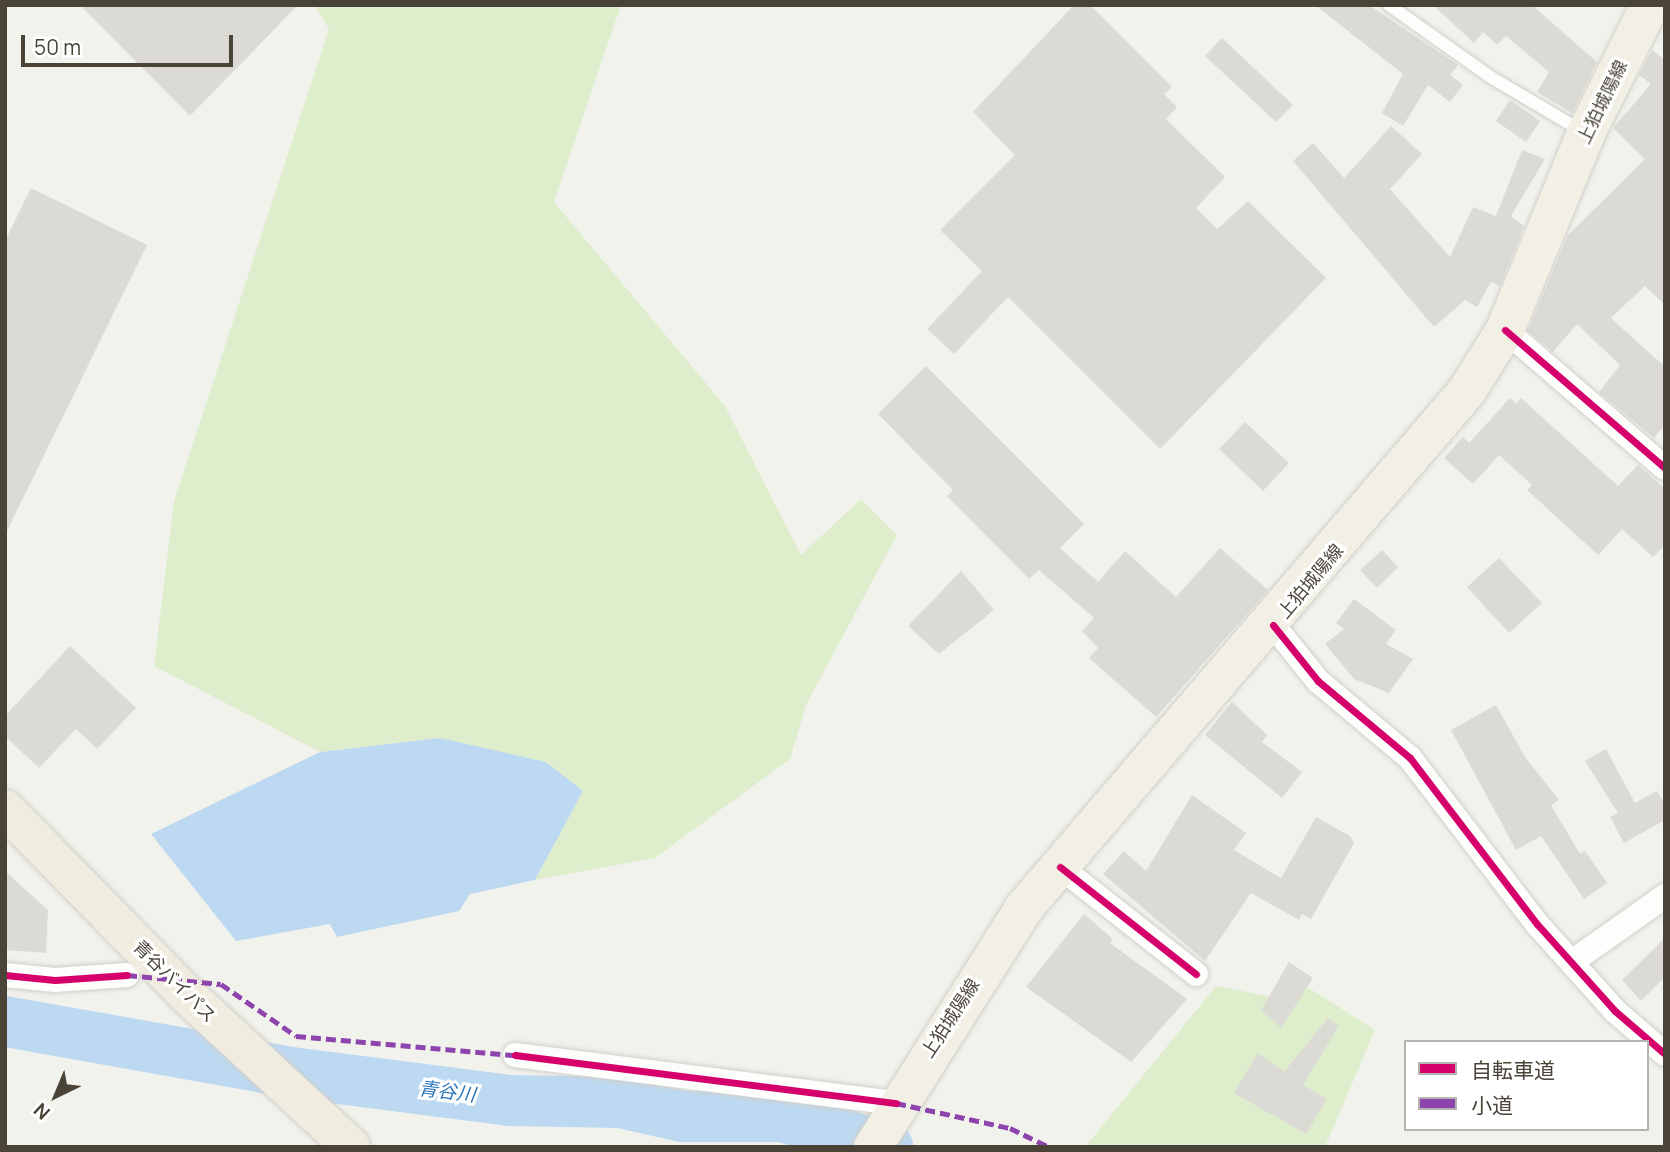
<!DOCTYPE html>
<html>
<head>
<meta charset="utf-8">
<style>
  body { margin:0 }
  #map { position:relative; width:1670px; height:1152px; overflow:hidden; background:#f2f2ed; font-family:Manrope,"Noto Sans JP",sans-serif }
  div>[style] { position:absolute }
  .green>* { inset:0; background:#deeecd }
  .water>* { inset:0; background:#bdd9f1 }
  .river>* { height:51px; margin:-25.5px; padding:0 25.5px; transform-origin:25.5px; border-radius:25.5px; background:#bdd9f1 }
  .building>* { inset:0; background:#dcdad5 }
  .roads { filter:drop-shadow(0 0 2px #d0cfca) drop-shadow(0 0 2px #d0cfca) }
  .service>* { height:12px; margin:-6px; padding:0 6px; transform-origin:6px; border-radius:6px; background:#fdfdfc }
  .minor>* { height:24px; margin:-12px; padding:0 12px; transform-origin:12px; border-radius:12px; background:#fdfdfc }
  .primary>* { height:38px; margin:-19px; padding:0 19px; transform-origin:19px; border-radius:19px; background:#f2efe4 }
  .trunk>* { height:38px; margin:-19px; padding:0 19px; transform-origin:19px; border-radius:19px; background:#f0ecdf }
  .quiet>* { height:5px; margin-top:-2.5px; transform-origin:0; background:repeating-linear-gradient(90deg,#8e44ad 0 10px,transparent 0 15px) }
  .cycleway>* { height:7px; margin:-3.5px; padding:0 3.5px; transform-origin:3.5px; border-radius:3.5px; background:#d6006c }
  span { translate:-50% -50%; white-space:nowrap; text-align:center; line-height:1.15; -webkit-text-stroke:6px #fff; paint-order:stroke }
  .street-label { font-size:18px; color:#4a4438 }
  .water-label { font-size:19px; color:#2c75ba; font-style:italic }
  .frame { position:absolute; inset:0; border:7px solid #4a4438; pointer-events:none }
  .legend { position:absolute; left:1404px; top:1040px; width:245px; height:91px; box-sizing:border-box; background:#fff; border:2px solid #b7b4af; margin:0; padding:9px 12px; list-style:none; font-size:21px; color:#4a4438 }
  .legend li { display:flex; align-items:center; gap:14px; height:35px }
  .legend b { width:35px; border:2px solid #b7b4af }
  .north { position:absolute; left:21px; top:1061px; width:70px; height:70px; -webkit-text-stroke:5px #fff; paint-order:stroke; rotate:223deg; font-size:19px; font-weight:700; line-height:28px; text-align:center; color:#4a4438 }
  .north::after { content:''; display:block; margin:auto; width:24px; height:32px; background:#4a4438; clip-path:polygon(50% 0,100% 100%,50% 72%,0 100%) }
  .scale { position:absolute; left:21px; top:35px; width:212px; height:32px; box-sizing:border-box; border:4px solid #4a4438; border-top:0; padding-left:9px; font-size:21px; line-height:24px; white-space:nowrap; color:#4a4438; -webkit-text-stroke:5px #fff; paint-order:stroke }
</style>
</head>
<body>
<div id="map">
  <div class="green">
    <i style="clip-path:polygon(314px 5px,621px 5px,554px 202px,725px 406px,801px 555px,861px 499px,897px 535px,806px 705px,790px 759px,655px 858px,535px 880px,583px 791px,440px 738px,320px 752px,154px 666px,174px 501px,329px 29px)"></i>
    <i style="clip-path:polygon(1216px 986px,1268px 996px,1309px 988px,1375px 1030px,1325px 1147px,1085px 1147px)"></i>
  </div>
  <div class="water">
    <i style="clip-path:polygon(440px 738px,546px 762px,583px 791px,535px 880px,470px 894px,459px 911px,337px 937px,330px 924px,236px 941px,151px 834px,320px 752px)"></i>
  </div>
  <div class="river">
    <i style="left:5px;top:1021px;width:291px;rotate:10.1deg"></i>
    <i style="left:291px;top:1072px;width:220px;rotate:7.3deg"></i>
    <i style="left:509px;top:1100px;width:111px;rotate:1deg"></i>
    <i style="left:620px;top:1102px;width:64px;rotate:12.7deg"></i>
    <i style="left:682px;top:1116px;width:99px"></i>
    <i style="left:781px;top:1116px;width:111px;rotate:16.2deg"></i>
  </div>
  <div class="building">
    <i style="clip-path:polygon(80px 5px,298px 5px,190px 116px)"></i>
    <i style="clip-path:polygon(1074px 5px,1090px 5px,1172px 87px,1164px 94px,1177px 107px,1166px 119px,1225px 177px,1196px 208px,1217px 229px,1248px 201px,1326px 278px,1160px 449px,1008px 297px,954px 354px,927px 329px,982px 271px,940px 230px,1015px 155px,973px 112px)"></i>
    <i style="clip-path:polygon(1315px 5px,1369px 5px,1458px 65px,1450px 75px,1463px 85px,1450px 102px,1428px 85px,1403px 126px,1382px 113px,1403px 74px)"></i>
    <i style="clip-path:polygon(1433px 5px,1532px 5px,1597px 62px,1572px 113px,1537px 92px,1549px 72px,1506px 36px,1497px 45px,1483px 32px,1474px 43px)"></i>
    <i style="clip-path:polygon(1222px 38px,1293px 105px,1276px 122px,1205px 56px)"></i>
    <i style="clip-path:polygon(1652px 50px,1665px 60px,1665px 305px,1645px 286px,1611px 318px,1665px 367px,1665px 425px,1654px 438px,1599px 392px,1620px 365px,1577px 324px,1553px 352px,1528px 331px,1568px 235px,1645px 159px,1613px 128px,1651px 84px,1639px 75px)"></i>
    <i style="clip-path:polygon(1510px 100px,1540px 121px,1526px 142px,1496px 121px)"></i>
    <i style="clip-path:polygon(1391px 126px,1422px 154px,1390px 189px,1450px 257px,1473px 207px,1496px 216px,1522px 150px,1545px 159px,1511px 216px,1524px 226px,1500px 286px,1491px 282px,1477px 307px,1465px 300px,1434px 327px,1293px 161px,1313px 143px,1344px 178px)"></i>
    <i style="clip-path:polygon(31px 188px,147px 245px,5px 535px,5px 241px)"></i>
    <i style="clip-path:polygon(926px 366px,1084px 524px,1060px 548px,1098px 582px,1125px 551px,1176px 597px,1220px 548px,1268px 590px,1156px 717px,1089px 658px,1098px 648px,1082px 631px,1094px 618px,1039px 570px,1029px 579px,947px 496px,953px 490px,878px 414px)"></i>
    <i style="clip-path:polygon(1510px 398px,1516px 404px,1521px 398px,1618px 486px,1638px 465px,1665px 489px,1665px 545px,1653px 557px,1622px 529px,1598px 555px,1527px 490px,1532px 485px,1499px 455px,1473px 484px,1444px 458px,1463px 437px,1469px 443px)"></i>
    <i style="clip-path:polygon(1245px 422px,1289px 463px,1263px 491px,1219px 449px)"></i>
    <i style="clip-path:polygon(1382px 550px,1398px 567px,1377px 588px,1360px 570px)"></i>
    <i style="clip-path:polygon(1499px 558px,1542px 603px,1509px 633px,1467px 587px)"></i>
    <i style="clip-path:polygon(961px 571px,994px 610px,939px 654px,908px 626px)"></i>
    <i style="clip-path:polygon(1354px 599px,1396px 630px,1386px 644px,1413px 659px,1389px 693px,1354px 679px,1325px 644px,1344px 629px,1336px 623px)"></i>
    <i style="clip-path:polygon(70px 646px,136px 708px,97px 749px,76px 729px,39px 768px,5px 736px,5px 716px)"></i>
    <i style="clip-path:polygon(1232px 702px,1267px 735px,1262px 742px,1302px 772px,1282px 798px,1205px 735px)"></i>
    <i style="clip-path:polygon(1496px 705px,1525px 757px,1559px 800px,1551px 805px,1580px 854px,1585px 851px,1607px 883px,1584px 899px,1541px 836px,1516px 850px,1451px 730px)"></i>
    <i style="clip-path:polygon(1606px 749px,1635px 803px,1657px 791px,1665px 804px,1665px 820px,1624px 843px,1610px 817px,1618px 813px,1585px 761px)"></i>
    <i style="clip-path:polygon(1192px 795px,1246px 833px,1234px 850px,1281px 878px,1316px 817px,1350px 836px,1354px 843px,1311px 919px,1302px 914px,1299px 920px,1251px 893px,1205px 961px,1103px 874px,1124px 851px,1146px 871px)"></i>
    <i style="clip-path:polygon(5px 871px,48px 910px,46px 953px,5px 950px)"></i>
    <i style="clip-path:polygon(1084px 914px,1113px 939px,1110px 943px,1187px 999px,1131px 1062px,1026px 987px)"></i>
    <i style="clip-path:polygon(1665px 938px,1665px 977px,1641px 1001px,1622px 980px)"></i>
    <i style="clip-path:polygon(1289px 962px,1313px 978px,1281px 1028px,1261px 1010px)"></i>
    <i style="clip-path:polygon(1328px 1018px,1339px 1026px,1303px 1085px,1327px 1099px,1306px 1134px,1234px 1093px,1258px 1053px,1284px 1072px)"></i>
  </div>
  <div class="roads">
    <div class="service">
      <i style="left:1389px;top:5px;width:126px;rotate:35.3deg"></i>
      <i style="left:1492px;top:78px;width:104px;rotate:30.5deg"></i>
    </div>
    <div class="minor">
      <i style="left:1505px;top:330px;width:211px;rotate:40.8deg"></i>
      <i style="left:1273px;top:625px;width:72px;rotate:51.2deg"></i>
      <i style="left:1318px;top:681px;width:120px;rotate:39.9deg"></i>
      <i style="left:1410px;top:758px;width:209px;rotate:52.6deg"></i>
      <i style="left:1537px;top:924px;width:117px;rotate:48.1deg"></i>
      <i style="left:1615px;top:1011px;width:66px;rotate:40.7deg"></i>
      <i style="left:1060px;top:867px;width:173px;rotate:38.2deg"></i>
      <i style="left:1573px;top:961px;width:113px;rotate:-35.2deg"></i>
      <i style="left:5px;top:975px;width:50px;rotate:5.7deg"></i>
      <i style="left:55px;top:980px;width:72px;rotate:-4deg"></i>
      <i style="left:515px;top:1055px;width:384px;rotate:7.2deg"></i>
    </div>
    <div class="primary">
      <i style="left:873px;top:1147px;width:283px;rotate:-57.7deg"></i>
      <i style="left:1024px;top:908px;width:681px;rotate:-49.41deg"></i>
      <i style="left:1467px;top:391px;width:72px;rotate:-58.1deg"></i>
      <i style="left:1505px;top:330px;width:213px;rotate:-67.6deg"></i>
      <i style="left:1586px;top:133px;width:143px;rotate:-63.4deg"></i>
    </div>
    <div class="trunk">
      <i style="left:5px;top:809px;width:259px;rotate:45.6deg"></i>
      <i style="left:186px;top:994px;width:225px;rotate:42.8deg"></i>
    </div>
  </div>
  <div class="quiet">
    <i style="left:127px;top:975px;width:94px;rotate:5.5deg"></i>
    <i style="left:221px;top:984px;width:91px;rotate:34.7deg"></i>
    <i style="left:296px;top:1036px;width:220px;rotate:5deg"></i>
    <i style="left:896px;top:1103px;width:117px;rotate:12.4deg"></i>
    <i style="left:1010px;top:1128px;width:43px;rotate:26deg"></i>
  </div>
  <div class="cycleway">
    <i style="left:1505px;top:330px;width:211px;rotate:40.8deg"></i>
    <i style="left:1273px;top:625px;width:72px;rotate:51.2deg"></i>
    <i style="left:1318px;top:681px;width:120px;rotate:39.9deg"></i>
    <i style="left:1410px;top:758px;width:209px;rotate:52.6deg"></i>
    <i style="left:1537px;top:924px;width:117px;rotate:48.1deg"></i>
    <i style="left:1615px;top:1011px;width:66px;rotate:40.7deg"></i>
    <i style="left:1060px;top:867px;width:173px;rotate:38.2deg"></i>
    <i style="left:5px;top:975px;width:50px;rotate:5.7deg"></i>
    <i style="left:55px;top:980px;width:72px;rotate:-4deg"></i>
    <i style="left:515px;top:1055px;width:384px;rotate:7.2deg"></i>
  </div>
  <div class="street-label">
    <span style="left:1602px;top:102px;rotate:-64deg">上狛城陽線</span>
    <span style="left:1310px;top:581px;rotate:-50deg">上狛城陽線</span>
    <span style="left:175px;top:981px;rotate:45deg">青谷バイパス</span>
    <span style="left:950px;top:1018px;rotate:-57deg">上狛城陽線</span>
  </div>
  <div class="water-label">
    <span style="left:447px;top:1092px;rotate:7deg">青谷川</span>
  </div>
  <div class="frame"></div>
  <ul class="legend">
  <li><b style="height:9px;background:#d6006c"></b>自転車道</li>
  <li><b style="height:9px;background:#8e44ad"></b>小道</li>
  </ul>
  <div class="north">N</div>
  <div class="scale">50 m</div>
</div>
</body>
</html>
